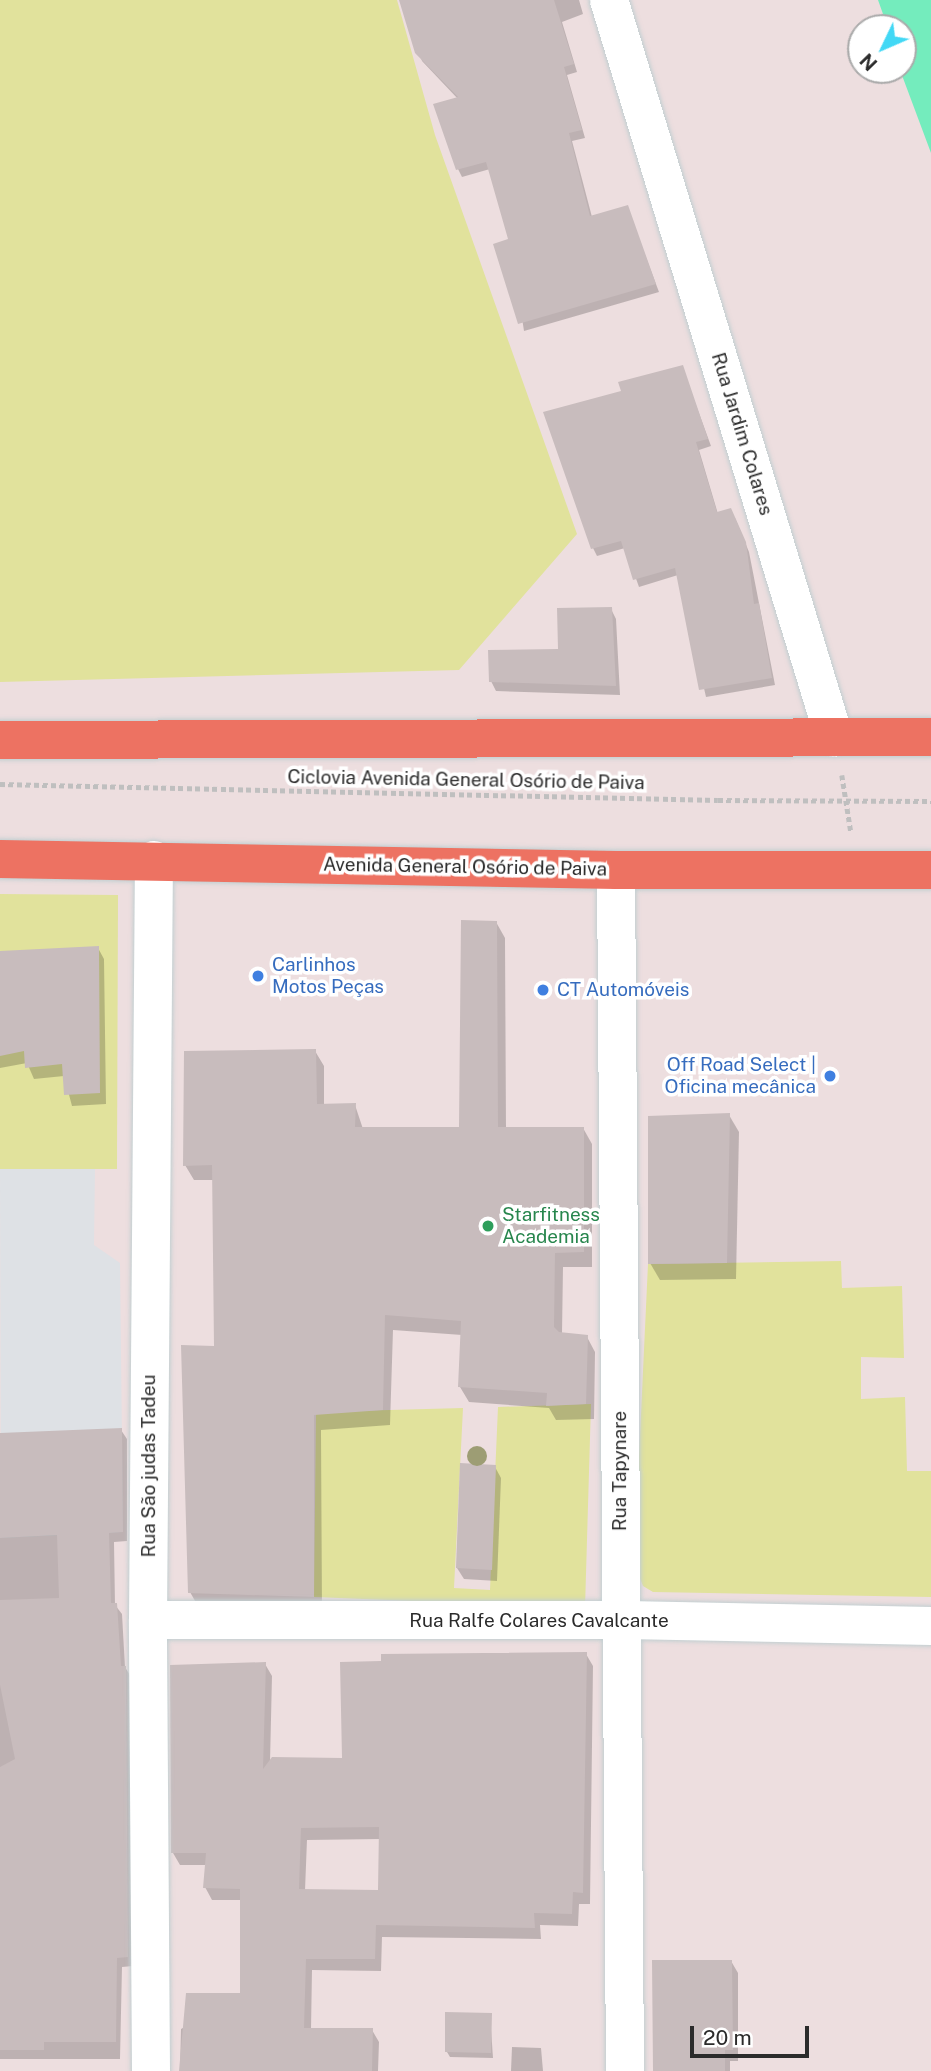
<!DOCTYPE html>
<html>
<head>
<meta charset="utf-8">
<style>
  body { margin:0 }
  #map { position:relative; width:931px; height:2071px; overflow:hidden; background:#eddedf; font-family:"Public Sans",sans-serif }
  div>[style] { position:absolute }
  .industrial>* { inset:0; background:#dee1e5 }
  .green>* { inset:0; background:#e1e29c }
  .water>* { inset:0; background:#74ecbd }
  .shadow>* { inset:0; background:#0003 }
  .building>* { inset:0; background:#c8bcbd }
  .path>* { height:4.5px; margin-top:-2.25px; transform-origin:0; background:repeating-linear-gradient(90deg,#bfbfbf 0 5px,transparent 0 8.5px) }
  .roads { filter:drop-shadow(0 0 2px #c2cfd1) drop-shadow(0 0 2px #c2cfd1) }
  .street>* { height:38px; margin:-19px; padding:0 19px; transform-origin:19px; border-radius:19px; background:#fff }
  .primary>* { height:38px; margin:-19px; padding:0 19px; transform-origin:19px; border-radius:19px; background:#ed7262 }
  .trees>* { width:20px; height:20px; margin:-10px; border-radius:50%; background:#9d9d74 }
  .dots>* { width:19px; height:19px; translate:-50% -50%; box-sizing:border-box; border:4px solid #fff; border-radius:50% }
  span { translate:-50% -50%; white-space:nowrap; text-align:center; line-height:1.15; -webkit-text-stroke:7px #fff; paint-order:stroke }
  .street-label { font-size:19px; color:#2b2b2b }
  .shop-label { font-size:19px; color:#366cbe }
  .left { translate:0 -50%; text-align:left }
  .right { translate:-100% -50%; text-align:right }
  .leisure-label { font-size:19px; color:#27864d }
  .north { position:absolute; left:847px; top:14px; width:70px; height:70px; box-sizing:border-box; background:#fff; border:2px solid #aaa; border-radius:50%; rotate:226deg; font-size:19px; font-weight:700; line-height:28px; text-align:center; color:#2b2b2b }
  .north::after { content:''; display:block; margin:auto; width:24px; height:32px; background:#42d8f5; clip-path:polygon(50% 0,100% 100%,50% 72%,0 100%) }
  .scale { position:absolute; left:690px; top:2026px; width:119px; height:32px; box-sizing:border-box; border:4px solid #2b2b2b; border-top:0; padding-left:9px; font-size:21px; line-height:24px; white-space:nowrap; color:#2b2b2b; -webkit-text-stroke:5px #fff; paint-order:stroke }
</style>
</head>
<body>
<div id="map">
  <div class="industrial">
    <i style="clip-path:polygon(0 1169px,95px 1169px,94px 1245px,120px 1263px,123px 1532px,1px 1538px)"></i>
  </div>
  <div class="green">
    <i style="clip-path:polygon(0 0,397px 0,435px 135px,577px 534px,459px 670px,0 682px)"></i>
    <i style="clip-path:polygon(0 894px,118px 895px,117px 1169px,0 1169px)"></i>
    <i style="clip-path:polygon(841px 1261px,842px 1288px,902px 1286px,904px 1358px,861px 1357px,861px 1399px,905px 1397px,907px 1471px,931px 1471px,931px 1597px,653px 1592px,643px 1586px,634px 1564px,648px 1264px)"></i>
    <i style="clip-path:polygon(591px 1404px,585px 1608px,314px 1597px,316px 1412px,463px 1408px,454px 1588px,490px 1590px,498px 1407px)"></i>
  </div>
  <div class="water">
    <i style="clip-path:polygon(878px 0,931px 0,931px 153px,900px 70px,903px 28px,888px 28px)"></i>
  </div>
  <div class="shadow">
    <i style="clip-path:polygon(401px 0,579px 0,583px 14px,562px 22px,577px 72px,567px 75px,585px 138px,572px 141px,592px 217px,627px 207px,659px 292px,524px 331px,510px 240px,490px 169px,462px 177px,458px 169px,458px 99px,422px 61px)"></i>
    <i style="clip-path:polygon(682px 367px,711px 446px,699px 450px,718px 514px,735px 518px,749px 552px,775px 685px,706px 697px,678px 575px,639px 587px,625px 548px,597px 556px,593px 548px,623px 392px)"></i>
    <i style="clip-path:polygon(611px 609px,616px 619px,620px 695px,496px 691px,491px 681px,560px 651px)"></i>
    <i style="clip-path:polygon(496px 922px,505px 938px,506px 1128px,583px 1128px,592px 1144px,592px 1267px,563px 1267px,562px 1334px,587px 1337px,595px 1352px,594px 1419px,556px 1420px,549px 1408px,469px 1402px,460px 1387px,462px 1335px,393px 1330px,390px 1425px,321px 1430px,322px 1611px,199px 1608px,190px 1592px,215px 1348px,213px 1180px,194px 1180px,185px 1165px,315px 1051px,324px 1066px,324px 1105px,355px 1105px,363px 1129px,460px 1129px)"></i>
    <i style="clip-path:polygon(98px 948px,104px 959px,106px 1104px,72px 1106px,64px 1076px,34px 1079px,27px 1063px,0 1068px,0 953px)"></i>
    <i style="clip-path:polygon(729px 1115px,739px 1132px,736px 1279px,660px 1280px,650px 1263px)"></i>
    <i style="clip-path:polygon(121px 1430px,127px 1439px,127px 1541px,114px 1542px,115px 1605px,122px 1614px,125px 1667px,131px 1677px,133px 1966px,122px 1967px,120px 2059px,0 2059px,0 1435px)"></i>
    <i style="clip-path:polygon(495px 1467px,501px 1478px,497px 1581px,464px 1579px,457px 1568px)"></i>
    <i style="clip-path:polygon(evenodd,586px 1654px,593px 1666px,590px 1904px,579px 1904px,578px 1926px,540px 1925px,541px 1939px,382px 1937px,381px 1971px,312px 1970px,311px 2030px,372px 2030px,379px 2042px,378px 2071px,180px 2071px,181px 2029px,242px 1995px,242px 1900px,212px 1900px,205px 1887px,207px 1865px,180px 1865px,173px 1853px,265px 1664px,272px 1676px,270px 1763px,343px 1760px,586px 1654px,381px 1839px,380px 1892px,305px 1891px,307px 1840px,381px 1839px)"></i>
    <i style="clip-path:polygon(731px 1961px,738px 1973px,738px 2061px,730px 2061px,730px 2071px,654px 2071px)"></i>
    <i style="clip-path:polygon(490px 2014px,493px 2058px,450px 2057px,447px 2052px)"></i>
    <i style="clip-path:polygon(512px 2047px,541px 2048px,543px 2071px,511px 2071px)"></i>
  </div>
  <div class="building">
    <i style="clip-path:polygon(399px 0,554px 0,574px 64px,564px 67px,582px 130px,569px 133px,590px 216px,628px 205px,656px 284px,518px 324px,493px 244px,508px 239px,486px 162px,456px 170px,433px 104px,458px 97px,415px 53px)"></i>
    <i style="clip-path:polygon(683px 365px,708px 439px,696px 442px,717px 512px,731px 508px,746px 542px,754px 604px,759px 603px,772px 678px,699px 690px,675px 568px,633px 580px,621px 541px,591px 549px,543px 412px,621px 391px,618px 382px)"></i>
    <i style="clip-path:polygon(612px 607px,616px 686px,489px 682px,488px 650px,558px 649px,557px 608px)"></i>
    <i style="clip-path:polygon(461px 920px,497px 921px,498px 1127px,584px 1127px,584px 1252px,555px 1253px,554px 1327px,559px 1332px,588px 1335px,586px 1404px,546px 1406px,547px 1393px,458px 1387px,461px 1321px,385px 1315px,383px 1410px,314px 1415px,314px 1597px,188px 1593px,181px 1345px,214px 1346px,212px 1165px,183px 1166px,184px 1051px,316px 1049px,317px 1104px,356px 1103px,355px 1127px,459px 1127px)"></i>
    <i style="clip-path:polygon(99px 946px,100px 1093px,64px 1095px,62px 1064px,25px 1068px,24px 1051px,0 1056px,0 951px)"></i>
    <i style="clip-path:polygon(730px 1113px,727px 1263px,648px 1264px,648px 1116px)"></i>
    <i style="clip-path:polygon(122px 1428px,123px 1532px,109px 1533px,111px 1603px,117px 1603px,121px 1666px,126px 1666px,128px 1957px,117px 1958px,116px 2042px,44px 2042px,44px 2050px,0 2050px,0 1767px,15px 1759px,0 1685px,0 1600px,59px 1598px,57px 1535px,0 1538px,0 1433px)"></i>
    <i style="clip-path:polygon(460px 1463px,496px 1465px,492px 1570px,456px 1568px)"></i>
    <i style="clip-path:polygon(evenodd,587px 1652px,583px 1893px,573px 1892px,572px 1914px,534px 1913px,535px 1928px,376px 1925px,375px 1959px,306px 1959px,304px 2028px,373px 2028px,372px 2071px,179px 2071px,186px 1993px,240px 1993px,240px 1889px,203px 1888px,206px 1853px,171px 1853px,170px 1665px,266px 1662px,263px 1769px,272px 1757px,342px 1758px,340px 1662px,381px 1661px,381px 1654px,587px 1652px,379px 1827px,378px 1890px,299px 1889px,301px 1828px,379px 1827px)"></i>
    <i style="clip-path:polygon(652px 1960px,732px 1960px,733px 2050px,725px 2050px,725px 2071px,653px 2071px)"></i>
    <i style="clip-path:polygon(445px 2012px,492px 2013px,491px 2053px,445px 2052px)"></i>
  </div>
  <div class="path">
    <i style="left:842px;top:775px;width:58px;rotate:81deg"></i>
    <i style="left:0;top:784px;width:718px;rotate:1.28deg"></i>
    <i style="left:718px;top:800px;width:213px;rotate:0.3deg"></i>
  </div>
  <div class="roads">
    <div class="street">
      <i style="left:609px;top:0;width:771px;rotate:73.02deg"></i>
      <i style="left:616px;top:870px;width:1201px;rotate:89.57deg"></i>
      <i style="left:148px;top:1620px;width:473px"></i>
      <i style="left:621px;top:1620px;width:310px;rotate:1.1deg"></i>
      <i style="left:151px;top:2071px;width:451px;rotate:-90.4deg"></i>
      <i style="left:148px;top:1620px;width:760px;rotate:-89.55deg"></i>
    </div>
    <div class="primary">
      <i style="left:0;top:740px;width:931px;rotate:-0.18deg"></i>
      <i style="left:0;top:859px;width:616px;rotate:1.02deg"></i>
      <i style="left:616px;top:870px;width:315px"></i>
    </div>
  </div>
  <div class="trees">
    <i style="left:477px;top:1456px"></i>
  </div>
  <div class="dots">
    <i style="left:258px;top:976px;background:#3f7fe0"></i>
    <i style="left:543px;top:990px;background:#3f7fe0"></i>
    <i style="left:830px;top:1076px;background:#3f7fe0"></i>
    <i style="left:488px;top:1226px;background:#2e9e5b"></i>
  </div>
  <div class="street-label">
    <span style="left:742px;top:434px;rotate:73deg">Rua Jardim Colares</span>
    <span style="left:466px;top:780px;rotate:1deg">Ciclovia Avenida General Osório de Paiva</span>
    <span style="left:465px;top:867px;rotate:1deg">Avenida General Osório de Paiva</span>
    <span style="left:149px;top:1466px;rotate:-90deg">Rua São judas Tadeu</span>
    <span style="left:620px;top:1471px;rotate:-90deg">Rua Tapynare</span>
    <span style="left:539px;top:1621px">Rua Ralfe Colares Cavalcante</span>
  </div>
  <div class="shop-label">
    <span class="left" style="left:272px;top:976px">Carlinhos<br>Motos Peças</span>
    <span class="left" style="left:557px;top:990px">CT Automóveis</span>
    <span class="right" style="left:816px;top:1076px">Off Road Select |<br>Oficina mecânica</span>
  </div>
  <div class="leisure-label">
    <span class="left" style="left:502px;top:1226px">Starfitness<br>Academia</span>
  </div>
  <div class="north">N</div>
  <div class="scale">20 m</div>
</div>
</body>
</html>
